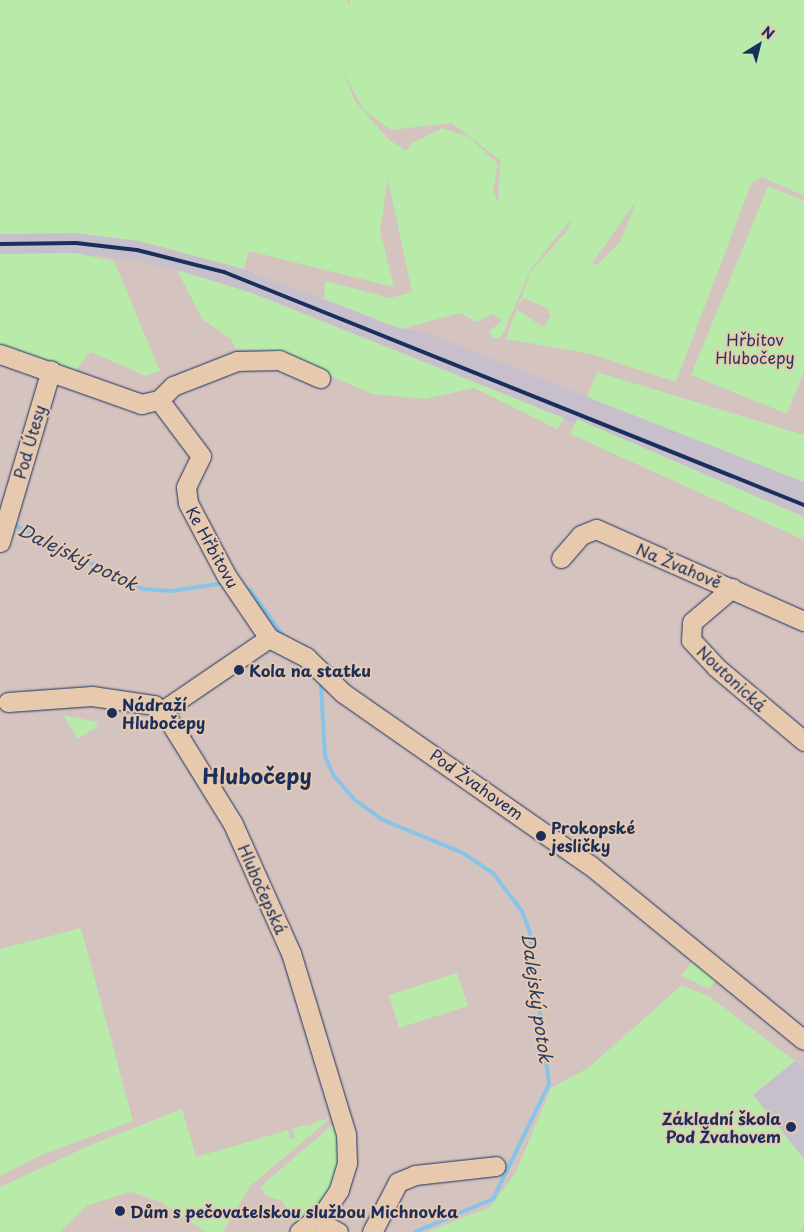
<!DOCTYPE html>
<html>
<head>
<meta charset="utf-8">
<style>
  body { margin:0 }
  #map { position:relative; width:804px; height:1232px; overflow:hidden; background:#d4c3bf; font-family:"Playpen Sans",sans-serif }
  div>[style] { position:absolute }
  .built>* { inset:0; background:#c7bfcb }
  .green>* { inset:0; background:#b8eaaa }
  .stream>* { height:4px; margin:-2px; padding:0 2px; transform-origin:2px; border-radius:2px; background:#89c4e8 }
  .roads { filter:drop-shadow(0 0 1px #1b2f5e) drop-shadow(0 0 1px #1b2f5e) }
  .minor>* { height:19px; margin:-9.5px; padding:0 9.5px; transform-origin:9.5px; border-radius:9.5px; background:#e7c9ae }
  .rail>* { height:4px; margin:-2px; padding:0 2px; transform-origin:2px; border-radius:2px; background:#1b2f5e }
  .dots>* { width:14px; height:14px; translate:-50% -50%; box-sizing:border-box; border:2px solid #e7c9ae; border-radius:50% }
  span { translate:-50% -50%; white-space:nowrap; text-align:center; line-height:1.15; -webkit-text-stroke:4px #e7c9ae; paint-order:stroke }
  .park-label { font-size:16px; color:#233862 }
  .street-label { font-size:16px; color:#1b2f5e }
  .poi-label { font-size:16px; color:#1b2f5e; font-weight:700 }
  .left { translate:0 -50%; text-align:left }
  .right { translate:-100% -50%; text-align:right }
  .water-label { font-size:18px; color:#263e6c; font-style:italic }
  .district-label { font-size:21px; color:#1b2f5e; font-weight:700 }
  .north { position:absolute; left:734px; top:20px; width:50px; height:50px; -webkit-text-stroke:4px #e7c9ae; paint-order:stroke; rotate:36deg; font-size:14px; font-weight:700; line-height:20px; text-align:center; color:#1b2f5e }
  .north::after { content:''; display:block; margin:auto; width:18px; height:22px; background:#1b2f5e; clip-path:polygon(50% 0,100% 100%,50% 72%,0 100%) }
</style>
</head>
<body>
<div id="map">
  <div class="built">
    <i style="clip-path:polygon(76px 233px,139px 241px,227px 263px,401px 329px,425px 332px,804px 482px,804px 516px,221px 282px,136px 260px,75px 253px,0 254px,0 234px)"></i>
    <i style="clip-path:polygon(795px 1061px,804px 1069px,804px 1159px,753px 1094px)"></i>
  </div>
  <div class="green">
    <i style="clip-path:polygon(evenodd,0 0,348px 0,348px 6px,350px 0,804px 0,804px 196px,762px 177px,751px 184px,676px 382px,591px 354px,506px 339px,531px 271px,567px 231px,572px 218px,531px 269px,502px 336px,494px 339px,489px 332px,502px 320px,492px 314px,477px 322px,460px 313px,401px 329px,324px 299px,325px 281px,390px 298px,412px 292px,388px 180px,380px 231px,394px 287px,249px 251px,244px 269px,139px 241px,76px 233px,0 234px,0 0,343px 72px,364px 110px,391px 130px,452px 123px,500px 160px,498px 202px,493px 192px,498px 164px,469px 137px,442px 128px,412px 143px,406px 151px,388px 139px,355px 101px,343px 72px,0 0,637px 200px,620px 242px,597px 265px,592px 263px,637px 200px,0 0,524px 298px,547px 308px,551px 316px,543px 327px,516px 309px,524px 298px)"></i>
    <i style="clip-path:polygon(768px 186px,804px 201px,804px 371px,787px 414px,691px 375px)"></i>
    <i style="clip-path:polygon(75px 253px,114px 261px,160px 371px,146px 376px,90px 352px,74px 372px,0 349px,0 254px)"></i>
    <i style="clip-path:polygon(177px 270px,252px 293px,564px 418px,557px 429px,474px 388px,425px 399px,372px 394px,274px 351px,236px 349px,231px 339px,202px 319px)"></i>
    <i style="clip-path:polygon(597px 372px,804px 435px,804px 482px,587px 397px)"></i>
    <i style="clip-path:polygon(577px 419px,804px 517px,804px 540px,570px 434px)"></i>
    <i style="clip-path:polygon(63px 715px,96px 722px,98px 726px,78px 739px)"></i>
    <i style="clip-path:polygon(81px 928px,133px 1121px,41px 1155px,0 1176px,0 949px)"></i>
    <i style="clip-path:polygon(693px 961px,721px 973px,710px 989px,681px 976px)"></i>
    <i style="clip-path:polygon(457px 973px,468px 1006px,399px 1028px,389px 995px)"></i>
    <i style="clip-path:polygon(682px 985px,710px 997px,795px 1061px,753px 1095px,804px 1159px,804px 1228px,800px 1232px,427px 1232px,490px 1207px,515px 1174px,551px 1088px,588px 1068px)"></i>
    <i style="clip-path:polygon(182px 1109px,196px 1157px,288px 1130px,290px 1139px,295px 1138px,292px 1129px,308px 1124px,310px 1128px,312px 1123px,331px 1118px,250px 1186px,223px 1232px,206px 1232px,161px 1202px,131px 1192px,88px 1205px,59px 1232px,0 1232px,0 1187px,93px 1144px)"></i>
    <i style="clip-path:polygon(336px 1122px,338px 1165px,333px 1182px,318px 1206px,298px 1222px,293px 1221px,282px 1201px,267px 1196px,260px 1187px)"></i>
  </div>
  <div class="stream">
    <i style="left:12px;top:524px;width:146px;rotate:26.4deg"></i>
    <i style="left:143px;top:589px;width:29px;rotate:4deg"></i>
    <i style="left:172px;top:591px;width:53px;rotate:-8.7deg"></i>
    <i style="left:242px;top:588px;width:8px;rotate:14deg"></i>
    <i style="left:250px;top:590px;width:54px;rotate:54deg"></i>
    <i style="left:321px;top:685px;width:71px;rotate:86.8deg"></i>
    <i style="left:325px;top:756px;width:22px;rotate:66deg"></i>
    <i style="left:334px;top:776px;width:32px;rotate:49deg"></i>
    <i style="left:355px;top:800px;width:34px;rotate:36deg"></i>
    <i style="left:383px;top:820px;width:87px;rotate:22.4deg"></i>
    <i style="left:463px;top:853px;width:36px;rotate:34deg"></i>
    <i style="left:493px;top:873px;width:48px;rotate:52.7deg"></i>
    <i style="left:522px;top:911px;width:23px;rotate:70deg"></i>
    <i style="left:530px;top:933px;width:152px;rotate:82.8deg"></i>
    <i style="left:549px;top:1084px;width:128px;rotate:116deg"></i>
    <i style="left:493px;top:1199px;width:85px;rotate:157.1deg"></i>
  </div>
  <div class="roads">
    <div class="minor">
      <i style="left:0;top:354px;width:150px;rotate:19.5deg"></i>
      <i style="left:141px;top:404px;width:18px;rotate:-13deg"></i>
      <i style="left:159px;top:400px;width:70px;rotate:53.1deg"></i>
      <i style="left:201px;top:456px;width:34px;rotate:116deg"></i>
      <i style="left:186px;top:487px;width:16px;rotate:83deg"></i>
      <i style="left:188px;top:503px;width:81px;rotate:62.2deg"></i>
      <i style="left:226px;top:575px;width:76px;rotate:55.7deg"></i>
      <i style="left:159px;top:400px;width:20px;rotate:-45deg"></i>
      <i style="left:173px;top:386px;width:69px;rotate:-21.3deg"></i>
      <i style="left:237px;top:361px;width:42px;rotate:-1.4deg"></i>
      <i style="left:279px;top:360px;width:45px;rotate:23.7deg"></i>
      <i style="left:0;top:542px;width:179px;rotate:-73.5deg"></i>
      <i style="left:561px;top:558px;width:30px;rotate:-49deg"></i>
      <i style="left:581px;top:535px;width:16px;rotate:-22deg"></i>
      <i style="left:596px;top:529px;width:227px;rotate:23.9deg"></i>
      <i style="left:732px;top:588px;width:52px;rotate:139.6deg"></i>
      <i style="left:692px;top:622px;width:18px;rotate:93deg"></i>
      <i style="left:691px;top:640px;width:37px;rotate:47deg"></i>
      <i style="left:716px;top:667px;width:115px;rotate:40.1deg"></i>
      <i style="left:269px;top:638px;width:42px;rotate:27.2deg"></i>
      <i style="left:306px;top:657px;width:52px;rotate:44.2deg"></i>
      <i style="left:343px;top:693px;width:301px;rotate:34.9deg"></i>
      <i style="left:590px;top:865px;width:276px;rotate:39.3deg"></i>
      <i style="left:8px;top:702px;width:84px;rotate:-4.1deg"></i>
      <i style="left:92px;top:696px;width:63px;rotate:8.3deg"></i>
      <i style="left:154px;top:705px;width:23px;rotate:47deg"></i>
      <i style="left:170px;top:722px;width:120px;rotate:58.3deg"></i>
      <i style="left:233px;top:824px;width:141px;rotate:65.8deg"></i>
      <i style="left:291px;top:953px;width:189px;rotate:73.1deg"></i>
      <i style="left:346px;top:1134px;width:29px;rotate:88deg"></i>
      <i style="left:347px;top:1163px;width:28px;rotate:107deg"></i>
      <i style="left:339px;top:1190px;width:25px;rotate:124deg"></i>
      <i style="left:325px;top:1211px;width:33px;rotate:141deg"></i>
      <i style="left:162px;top:711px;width:130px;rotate:-34.3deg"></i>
      <i style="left:315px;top:1220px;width:26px;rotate:28deg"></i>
      <i style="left:372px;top:1232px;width:56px;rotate:-62.5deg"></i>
      <i style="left:398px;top:1182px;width:18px;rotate:-22deg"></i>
      <i style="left:415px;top:1175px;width:81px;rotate:-6.3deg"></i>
    </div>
  </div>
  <div class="rail">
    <i style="left:0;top:244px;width:76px;rotate:-0.8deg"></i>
    <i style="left:76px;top:243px;width:61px;rotate:6.5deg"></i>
    <i style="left:137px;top:250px;width:90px;rotate:14.2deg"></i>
    <i style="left:224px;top:272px;width:625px;rotate:21.89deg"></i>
  </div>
  <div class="dots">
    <i style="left:239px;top:670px;background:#1b2f5e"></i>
    <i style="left:112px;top:713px;background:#1b2f5e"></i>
    <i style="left:541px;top:836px;background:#1b2f5e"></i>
    <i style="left:791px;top:1127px;background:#1b2f5e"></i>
    <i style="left:120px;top:1211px;background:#1b2f5e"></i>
  </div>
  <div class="park-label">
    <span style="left:755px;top:348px">Hřbitov<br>Hlubočepy</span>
  </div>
  <div class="street-label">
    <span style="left:29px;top:442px;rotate:-74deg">Pod Útesy</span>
    <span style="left:213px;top:547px;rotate:61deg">Ke Hřbitovu</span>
    <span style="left:679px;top:565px;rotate:23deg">Na Žvahově</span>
    <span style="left:732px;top:678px;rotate:43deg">Noutonická</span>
    <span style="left:477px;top:784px;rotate:35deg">Pod Žvahovem</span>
    <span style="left:263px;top:889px;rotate:66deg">Hlubočepská</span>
  </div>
  <div class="poi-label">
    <span class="left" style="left:249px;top:670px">Kola na statku</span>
    <span class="left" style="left:122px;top:713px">Nádraží<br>Hlubočepy</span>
    <span class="left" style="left:551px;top:836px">Prokopské<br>jesličky</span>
    <span class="right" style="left:781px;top:1127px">Základní škola<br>Pod Žvahovem</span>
    <span class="left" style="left:130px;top:1211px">Dům s pečovatelskou službou Michnovka</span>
  </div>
  <div class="water-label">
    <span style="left:78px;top:557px;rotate:26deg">Dalejský potok</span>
    <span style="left:537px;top:998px;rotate:82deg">Dalejský potok</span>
  </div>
  <div class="district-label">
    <span style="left:257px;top:775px">Hlubočepy</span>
  </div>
  <div class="north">N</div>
</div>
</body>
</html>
